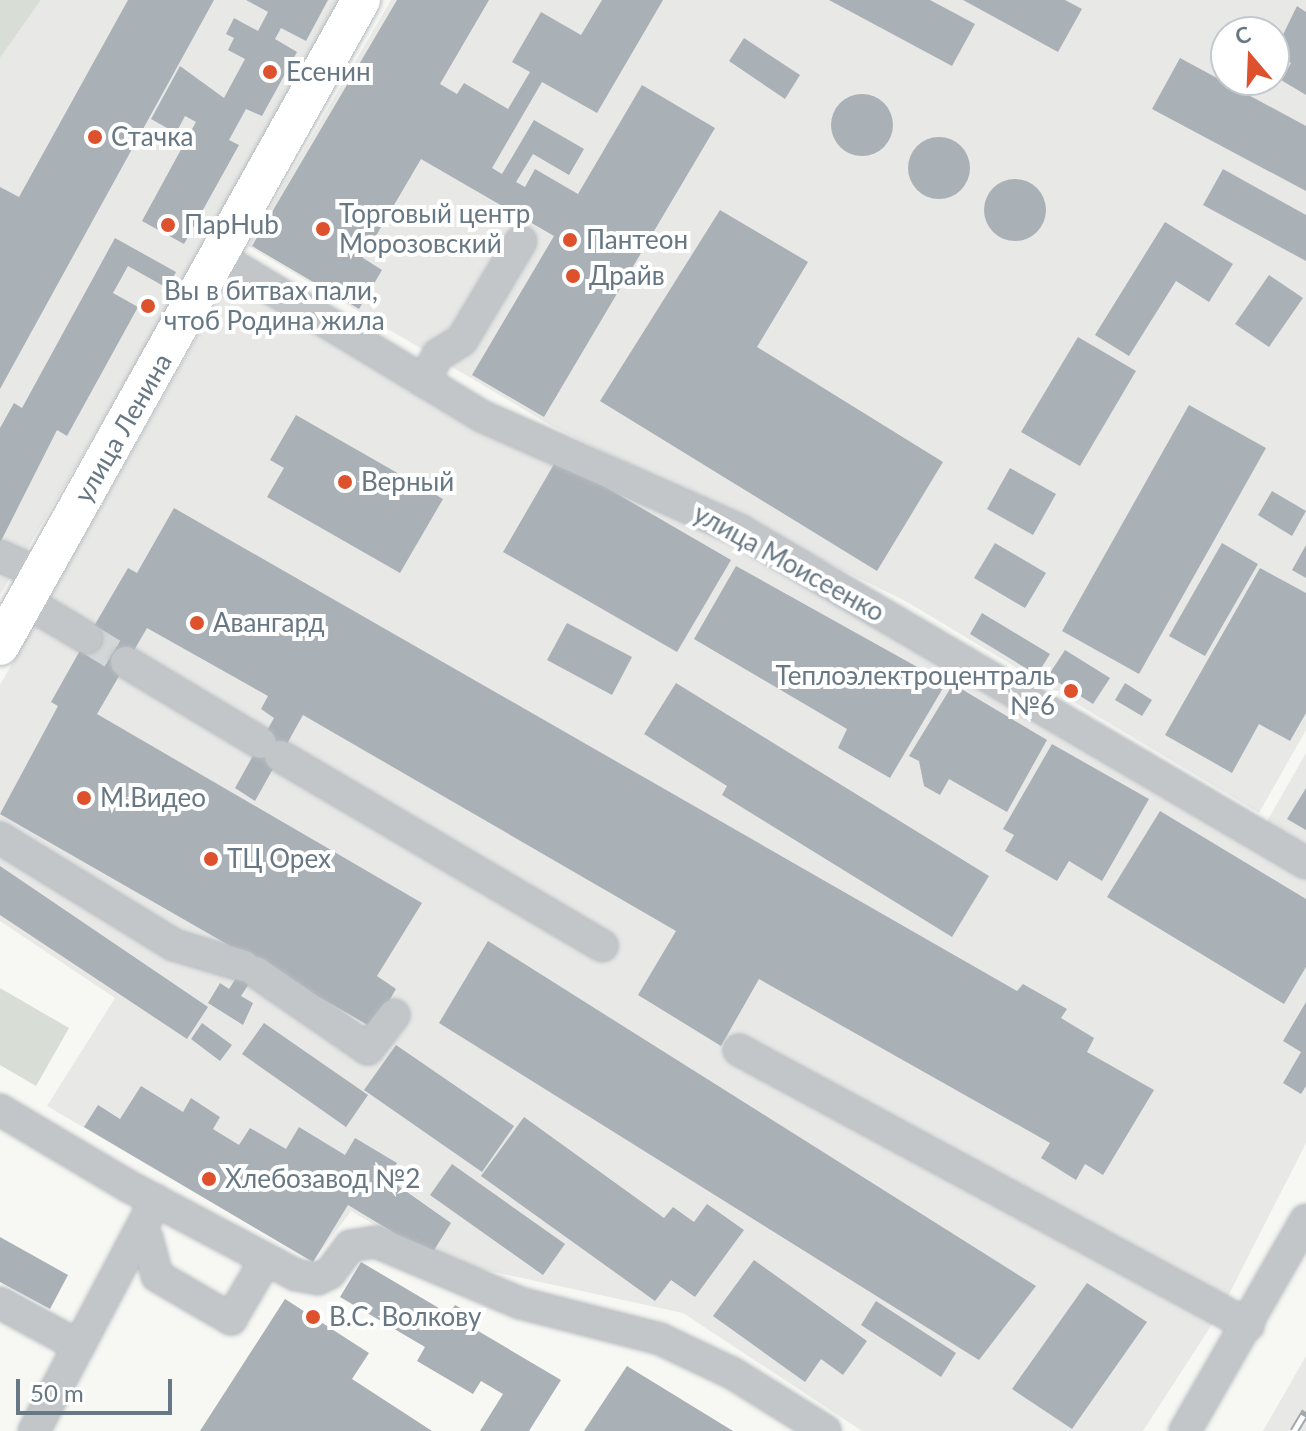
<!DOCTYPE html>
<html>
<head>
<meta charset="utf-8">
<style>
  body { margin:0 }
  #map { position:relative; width:1306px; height:1431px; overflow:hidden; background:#f7f7f4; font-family:Lato,sans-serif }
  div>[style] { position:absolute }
  .built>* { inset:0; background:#e8e8e7 }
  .green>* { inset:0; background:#d8ded5 }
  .building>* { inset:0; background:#a9b1b6 }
  .round { border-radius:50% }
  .minor-tunnel>* { height:30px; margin-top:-15px; transform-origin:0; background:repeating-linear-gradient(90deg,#d3d7d8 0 30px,transparent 0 45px) }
  .roads { filter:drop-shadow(0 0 2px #b5babd) drop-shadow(0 0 2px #b5babd) }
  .minor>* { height:30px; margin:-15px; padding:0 15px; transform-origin:15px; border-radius:15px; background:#c2c6c9 }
  .major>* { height:38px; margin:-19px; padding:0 19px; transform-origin:19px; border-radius:19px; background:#fff }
  .rail>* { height:9px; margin-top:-4.5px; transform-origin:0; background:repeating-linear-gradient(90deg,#fff 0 18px,#a1a8ad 0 36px); box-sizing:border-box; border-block:2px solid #a1a8ad }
  .dots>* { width:22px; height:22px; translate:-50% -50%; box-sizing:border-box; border:4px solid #fff; border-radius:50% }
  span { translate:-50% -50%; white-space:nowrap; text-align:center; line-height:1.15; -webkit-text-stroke:8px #fff; paint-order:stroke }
  .poi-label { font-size:26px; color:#677884 }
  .left { translate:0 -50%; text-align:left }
  .right { translate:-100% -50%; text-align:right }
  .street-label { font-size:26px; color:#677884 }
  .north { position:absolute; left:1210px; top:16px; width:80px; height:80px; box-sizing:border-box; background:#fff; border:2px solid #c2c9ce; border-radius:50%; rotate:341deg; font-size:22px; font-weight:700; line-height:32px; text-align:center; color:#677884 }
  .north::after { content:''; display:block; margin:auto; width:28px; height:36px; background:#de512d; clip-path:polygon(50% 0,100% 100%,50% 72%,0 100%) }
  .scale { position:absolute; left:16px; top:1379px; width:156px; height:36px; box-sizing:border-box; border:4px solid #677884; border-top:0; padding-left:10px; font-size:24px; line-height:28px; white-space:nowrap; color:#677884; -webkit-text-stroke:6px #fff; paint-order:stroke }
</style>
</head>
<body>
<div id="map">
  <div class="built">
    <i style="clip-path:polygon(41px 0,351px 0,0 595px,0 58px)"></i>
    <i style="clip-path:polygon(evenodd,391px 0,1306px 0,1306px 730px,1259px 813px,907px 602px,550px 425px,248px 246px,391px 0,1226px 32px,1274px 32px,1274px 80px,1226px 80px,1226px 32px)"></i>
    <i style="clip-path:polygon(232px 275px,722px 538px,1306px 878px,1306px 1143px,1220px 1312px,1143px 1431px,862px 1431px,683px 1313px,434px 1259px,351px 1211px,313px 1262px,47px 1106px,115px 998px,0 921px,0 685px)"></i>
    <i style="clip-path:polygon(1306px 753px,1306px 846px,1266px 823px)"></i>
    <i style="clip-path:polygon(1306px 1356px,1306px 1431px,1263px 1431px)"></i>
  </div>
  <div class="green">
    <i style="clip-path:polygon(0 0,41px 0,0 58px)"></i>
    <i style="clip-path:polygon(0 988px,69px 1028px,36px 1086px,0 1065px)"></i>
  </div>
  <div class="building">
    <i style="clip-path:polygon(128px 0,214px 0,0 389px,0 187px,19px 197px)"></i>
    <i style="clip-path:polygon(246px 0,328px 0,306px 41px,281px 28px,275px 39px,297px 52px,262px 116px,246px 109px,229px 140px,239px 145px,184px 244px,142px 221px,196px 122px,185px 116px,176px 133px,151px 119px,180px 66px,224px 98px,245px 59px,228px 50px,234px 38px,226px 34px,234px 18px,258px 31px,268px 12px)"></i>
    <i style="clip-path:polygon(397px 0,489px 0,440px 84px,457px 94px,464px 83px,508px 109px,530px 72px,512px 62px,541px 12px,581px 35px,602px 0,663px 0,597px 113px,542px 82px,492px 168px,502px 174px,534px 120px,584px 149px,569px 175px,533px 154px,516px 182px,525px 187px,535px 169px,578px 194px,642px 85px,715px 128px,544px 417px,472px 375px,554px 236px,421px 159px,363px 258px,382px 270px,359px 309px,252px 246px)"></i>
    <i style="clip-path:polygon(829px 0,930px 0,975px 24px,952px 66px)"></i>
    <i style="clip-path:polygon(963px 0,1065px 0,1082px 9px,1058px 52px)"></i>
    <i style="clip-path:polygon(1297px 6px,1306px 12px,1306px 95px,1281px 80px,1291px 63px,1274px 53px)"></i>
    <i style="clip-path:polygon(744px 38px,800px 75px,785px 99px,729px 61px)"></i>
    <i style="clip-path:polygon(1180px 58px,1306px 126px,1306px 191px,1152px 109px)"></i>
    <i class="round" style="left:831px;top:94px;width:62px;height:62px"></i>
    <i class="round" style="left:908px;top:137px;width:62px;height:62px"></i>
    <i style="clip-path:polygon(1223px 169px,1306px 215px,1306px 261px,1203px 205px)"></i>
    <i class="round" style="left:984px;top:179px;width:62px;height:62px"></i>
    <i style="clip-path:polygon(720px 210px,808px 262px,757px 347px,943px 462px,877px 571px,600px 401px)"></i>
    <i style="clip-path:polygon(1165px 222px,1233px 264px,1209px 302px,1176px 281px,1129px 356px,1095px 335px)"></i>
    <i style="clip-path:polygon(115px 238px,176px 272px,167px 288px,128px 266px,113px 293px,138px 307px,67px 436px,57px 430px,0 543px,0 428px,14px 403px,22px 408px)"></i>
    <i style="clip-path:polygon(1269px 275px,1303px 298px,1269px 347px,1235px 324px)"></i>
    <i style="clip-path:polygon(1078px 337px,1136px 371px,1080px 466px,1021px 432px)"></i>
    <i style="clip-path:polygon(1189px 405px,1266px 448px,1139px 674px,1062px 631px)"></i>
    <i style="clip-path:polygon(296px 415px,443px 499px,400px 573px,267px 497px,284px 468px,270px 460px)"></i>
    <i style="clip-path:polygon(557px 459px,731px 560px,677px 652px,503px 552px)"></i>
    <i style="clip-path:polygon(1010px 468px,1056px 494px,1033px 535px,987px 509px)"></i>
    <i style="clip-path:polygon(1272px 491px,1306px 511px,1292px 536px,1258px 515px)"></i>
    <i style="clip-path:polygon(174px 508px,1017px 991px,1023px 984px,1067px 1009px,1061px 1018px,1094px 1038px,1087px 1052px,1154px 1090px,1103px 1175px,1085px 1164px,1076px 1180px,1041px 1158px,1050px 1143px,759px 979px,721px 1046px,638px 995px,676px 931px,303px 715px,255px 801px,235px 788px,274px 718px,261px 709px,268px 696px,147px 628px,97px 714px,422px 903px,377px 976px,396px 989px,373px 1028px,0 814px,58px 706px,51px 702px,87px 638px,128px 568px,137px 573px)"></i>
    <i style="clip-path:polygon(995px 543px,1046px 573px,1025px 608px,974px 578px)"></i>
    <i style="clip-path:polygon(1222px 543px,1258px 564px,1205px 656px,1169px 636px)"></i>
    <i style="clip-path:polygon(1306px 545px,1306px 578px,1292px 570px)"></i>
    <i style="clip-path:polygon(736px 566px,946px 683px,890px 778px,838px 748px,847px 729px,694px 639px)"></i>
    <i style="clip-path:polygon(1260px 568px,1306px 593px,1306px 713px,1290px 741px,1259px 724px,1232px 773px,1165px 735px)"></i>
    <i style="clip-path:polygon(982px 613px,1050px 654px,1037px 675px,970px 634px)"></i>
    <i style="clip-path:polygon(567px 623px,632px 657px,612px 695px,547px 660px)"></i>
    <i style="clip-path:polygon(1065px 650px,1110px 678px,1093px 704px,1048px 676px)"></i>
    <i style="clip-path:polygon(676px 683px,989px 876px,952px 937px,722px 795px,727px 786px,644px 734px)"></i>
    <i style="clip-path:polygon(1125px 683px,1152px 700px,1142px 716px,1115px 700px)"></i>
    <i style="clip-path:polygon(953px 684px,1047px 740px,1007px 812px,949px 779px,940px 795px,924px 786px,919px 761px,909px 756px)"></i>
    <i style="clip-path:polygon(1052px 744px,1149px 799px,1102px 881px,1069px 861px,1057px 881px,1005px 851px,1014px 835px,1003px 829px)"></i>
    <i style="clip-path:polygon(1306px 788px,1306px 830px,1287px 819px)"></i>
    <i style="clip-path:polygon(1160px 811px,1306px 899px,1306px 967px,1284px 1004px,1107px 897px)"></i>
    <i style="clip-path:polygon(0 866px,208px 1007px,187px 1039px,0 915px)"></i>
    <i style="clip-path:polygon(488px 941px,1036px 1286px,979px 1360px,439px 1023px)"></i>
    <i style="clip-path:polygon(248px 959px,260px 967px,241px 996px,253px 1003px,243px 1025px,208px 1003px,220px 983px,229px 989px)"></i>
    <i style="clip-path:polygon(1306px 1002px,1306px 1086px,1301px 1094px,1283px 1083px,1301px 1052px,1283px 1041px)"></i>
    <i style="clip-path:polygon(202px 1023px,232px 1045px,220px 1061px,191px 1039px)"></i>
    <i style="clip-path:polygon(264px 1023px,368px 1095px,346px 1127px,242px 1054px)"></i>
    <i style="clip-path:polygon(396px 1045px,514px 1126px,482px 1172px,364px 1090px)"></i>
    <i style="clip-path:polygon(141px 1086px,183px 1112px,191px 1098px,220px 1117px,213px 1129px,239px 1145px,250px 1128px,286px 1149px,299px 1127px,345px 1155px,355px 1138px,397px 1163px,387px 1178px,451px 1223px,431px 1255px,348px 1205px,313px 1262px,84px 1127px,98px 1105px,120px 1119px)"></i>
    <i style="clip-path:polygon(524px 1117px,664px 1218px,673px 1207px,694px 1222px,707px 1204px,744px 1230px,695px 1297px,671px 1280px,655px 1301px,481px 1176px)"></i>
    <i style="clip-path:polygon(452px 1164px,565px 1244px,543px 1275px,430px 1195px)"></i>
    <i style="clip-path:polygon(0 1237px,68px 1275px,50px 1309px,0 1282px)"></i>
    <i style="clip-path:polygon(754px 1260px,867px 1341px,843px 1375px,821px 1359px,805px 1382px,713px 1316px)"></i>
    <i style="clip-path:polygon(361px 1262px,449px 1314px,455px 1305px,473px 1315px,468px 1325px,561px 1380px,529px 1431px,480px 1431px,503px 1394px,481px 1381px,473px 1394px,417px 1361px,425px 1347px,340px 1297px)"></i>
    <i style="clip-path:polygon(1087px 1283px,1147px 1322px,1072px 1429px,1012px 1389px)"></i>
    <i style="clip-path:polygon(285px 1299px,369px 1353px,352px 1379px,432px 1431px,200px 1431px)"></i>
    <i style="clip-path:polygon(876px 1301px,956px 1353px,941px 1377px,861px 1325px)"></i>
    <i style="clip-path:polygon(627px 1366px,733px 1431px,584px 1431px)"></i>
  </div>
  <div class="minor-tunnel">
    <i style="left:87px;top:638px;width:46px;rotate:31.6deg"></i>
  </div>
  <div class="roads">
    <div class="minor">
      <i style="left:221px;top:258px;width:305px;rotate:31.2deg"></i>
      <i style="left:482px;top:416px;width:283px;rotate:23.9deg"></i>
      <i style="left:741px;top:531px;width:655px;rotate:30.44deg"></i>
      <i style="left:424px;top:381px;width:30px;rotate:-62deg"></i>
      <i style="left:438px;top:355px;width:28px;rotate:-32deg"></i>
      <i style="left:462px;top:340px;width:115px;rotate:-59.2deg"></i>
      <i style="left:0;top:556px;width:44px;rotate:24.2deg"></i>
      <i style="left:25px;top:601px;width:72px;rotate:30.8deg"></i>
      <i style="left:126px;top:662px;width:157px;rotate:31deg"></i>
      <i style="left:280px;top:756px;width:374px;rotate:30.5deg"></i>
      <i style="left:0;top:838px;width:204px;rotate:31.6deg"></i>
      <i style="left:174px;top:945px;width:73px;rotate:16.7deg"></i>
      <i style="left:256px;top:972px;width:136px;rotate:34.5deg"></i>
      <i style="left:368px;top:1049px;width:43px;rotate:-52.6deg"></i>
      <i style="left:739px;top:1050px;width:579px;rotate:28.38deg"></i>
      <i style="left:0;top:1110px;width:149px;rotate:30.7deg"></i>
      <i style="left:128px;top:1186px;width:190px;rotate:27.9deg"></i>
      <i style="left:296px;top:1275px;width:22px;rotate:10deg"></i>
      <i style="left:318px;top:1279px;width:13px;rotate:-27deg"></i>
      <i style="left:330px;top:1273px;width:34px;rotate:-53deg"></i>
      <i style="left:350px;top:1246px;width:26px;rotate:-9deg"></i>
      <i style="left:376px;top:1242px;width:156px;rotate:23deg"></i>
      <i style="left:520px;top:1303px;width:145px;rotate:14.4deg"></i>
      <i style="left:660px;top:1339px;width:80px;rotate:25.3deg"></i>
      <i style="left:732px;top:1373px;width:110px;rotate:31.9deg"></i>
      <i style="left:139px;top:1233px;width:9px;rotate:32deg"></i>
      <i style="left:147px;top:1238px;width:39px;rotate:75deg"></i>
      <i style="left:157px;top:1276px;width:86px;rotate:30.2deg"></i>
      <i style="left:231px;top:1319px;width:69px;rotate:-59.7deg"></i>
      <i style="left:0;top:1303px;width:90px;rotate:28.6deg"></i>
      <i style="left:34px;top:1431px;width:261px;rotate:-62.2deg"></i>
      <i style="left:1185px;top:1431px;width:243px;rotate:-60.2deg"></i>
    </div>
    <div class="major">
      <i style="left:0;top:646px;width:740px;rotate:-60.8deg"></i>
    </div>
  </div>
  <div class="rail">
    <i style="left:1294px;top:1431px;width:23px;rotate:-59deg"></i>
  </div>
  <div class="dots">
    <i style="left:270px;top:72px;background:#de512d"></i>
    <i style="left:95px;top:137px;background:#de512d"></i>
    <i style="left:168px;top:225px;background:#de512d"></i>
    <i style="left:323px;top:229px;background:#de512d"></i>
    <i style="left:570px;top:240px;background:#de512d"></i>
    <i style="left:573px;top:276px;background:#de512d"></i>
    <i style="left:148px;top:306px;background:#de512d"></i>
    <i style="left:345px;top:482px;background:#de512d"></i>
    <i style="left:197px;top:623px;background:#de512d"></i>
    <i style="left:1071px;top:691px;background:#de512d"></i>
    <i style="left:84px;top:798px;background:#de512d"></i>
    <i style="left:211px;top:859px;background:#de512d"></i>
    <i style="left:209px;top:1179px;background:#de512d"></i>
    <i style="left:313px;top:1317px;background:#de512d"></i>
  </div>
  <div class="poi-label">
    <span class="left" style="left:286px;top:72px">Есенин</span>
    <span class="left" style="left:111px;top:137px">Стачка</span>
    <span class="left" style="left:339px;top:229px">Торговый центр<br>Морозовский</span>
    <span class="left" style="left:184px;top:225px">ПарHub</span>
    <span class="left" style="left:586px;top:240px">Пантеон</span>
    <span class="left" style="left:589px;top:276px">Драйв</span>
    <span class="left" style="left:164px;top:306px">Вы в битвах пали,<br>чтоб Родина жила</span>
    <span class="left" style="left:361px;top:482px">Верный</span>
    <span class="left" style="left:213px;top:623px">Авангард</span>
    <span class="right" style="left:1055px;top:691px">Теплоэлектроцентраль<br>№6</span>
    <span class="left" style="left:100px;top:798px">М.Видео</span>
    <span class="left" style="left:227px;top:859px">ТЦ Орех</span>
    <span class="left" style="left:225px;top:1179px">Хлебозавод №2</span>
    <span class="left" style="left:329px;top:1317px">В.С. Волкову</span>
  </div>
  <div class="street-label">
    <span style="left:123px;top:428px;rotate:-60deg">улица Ленина</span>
    <span style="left:789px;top:563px;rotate:29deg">улица Моисеенко</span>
  </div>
  <div class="north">С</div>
  <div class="scale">50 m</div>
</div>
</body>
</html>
